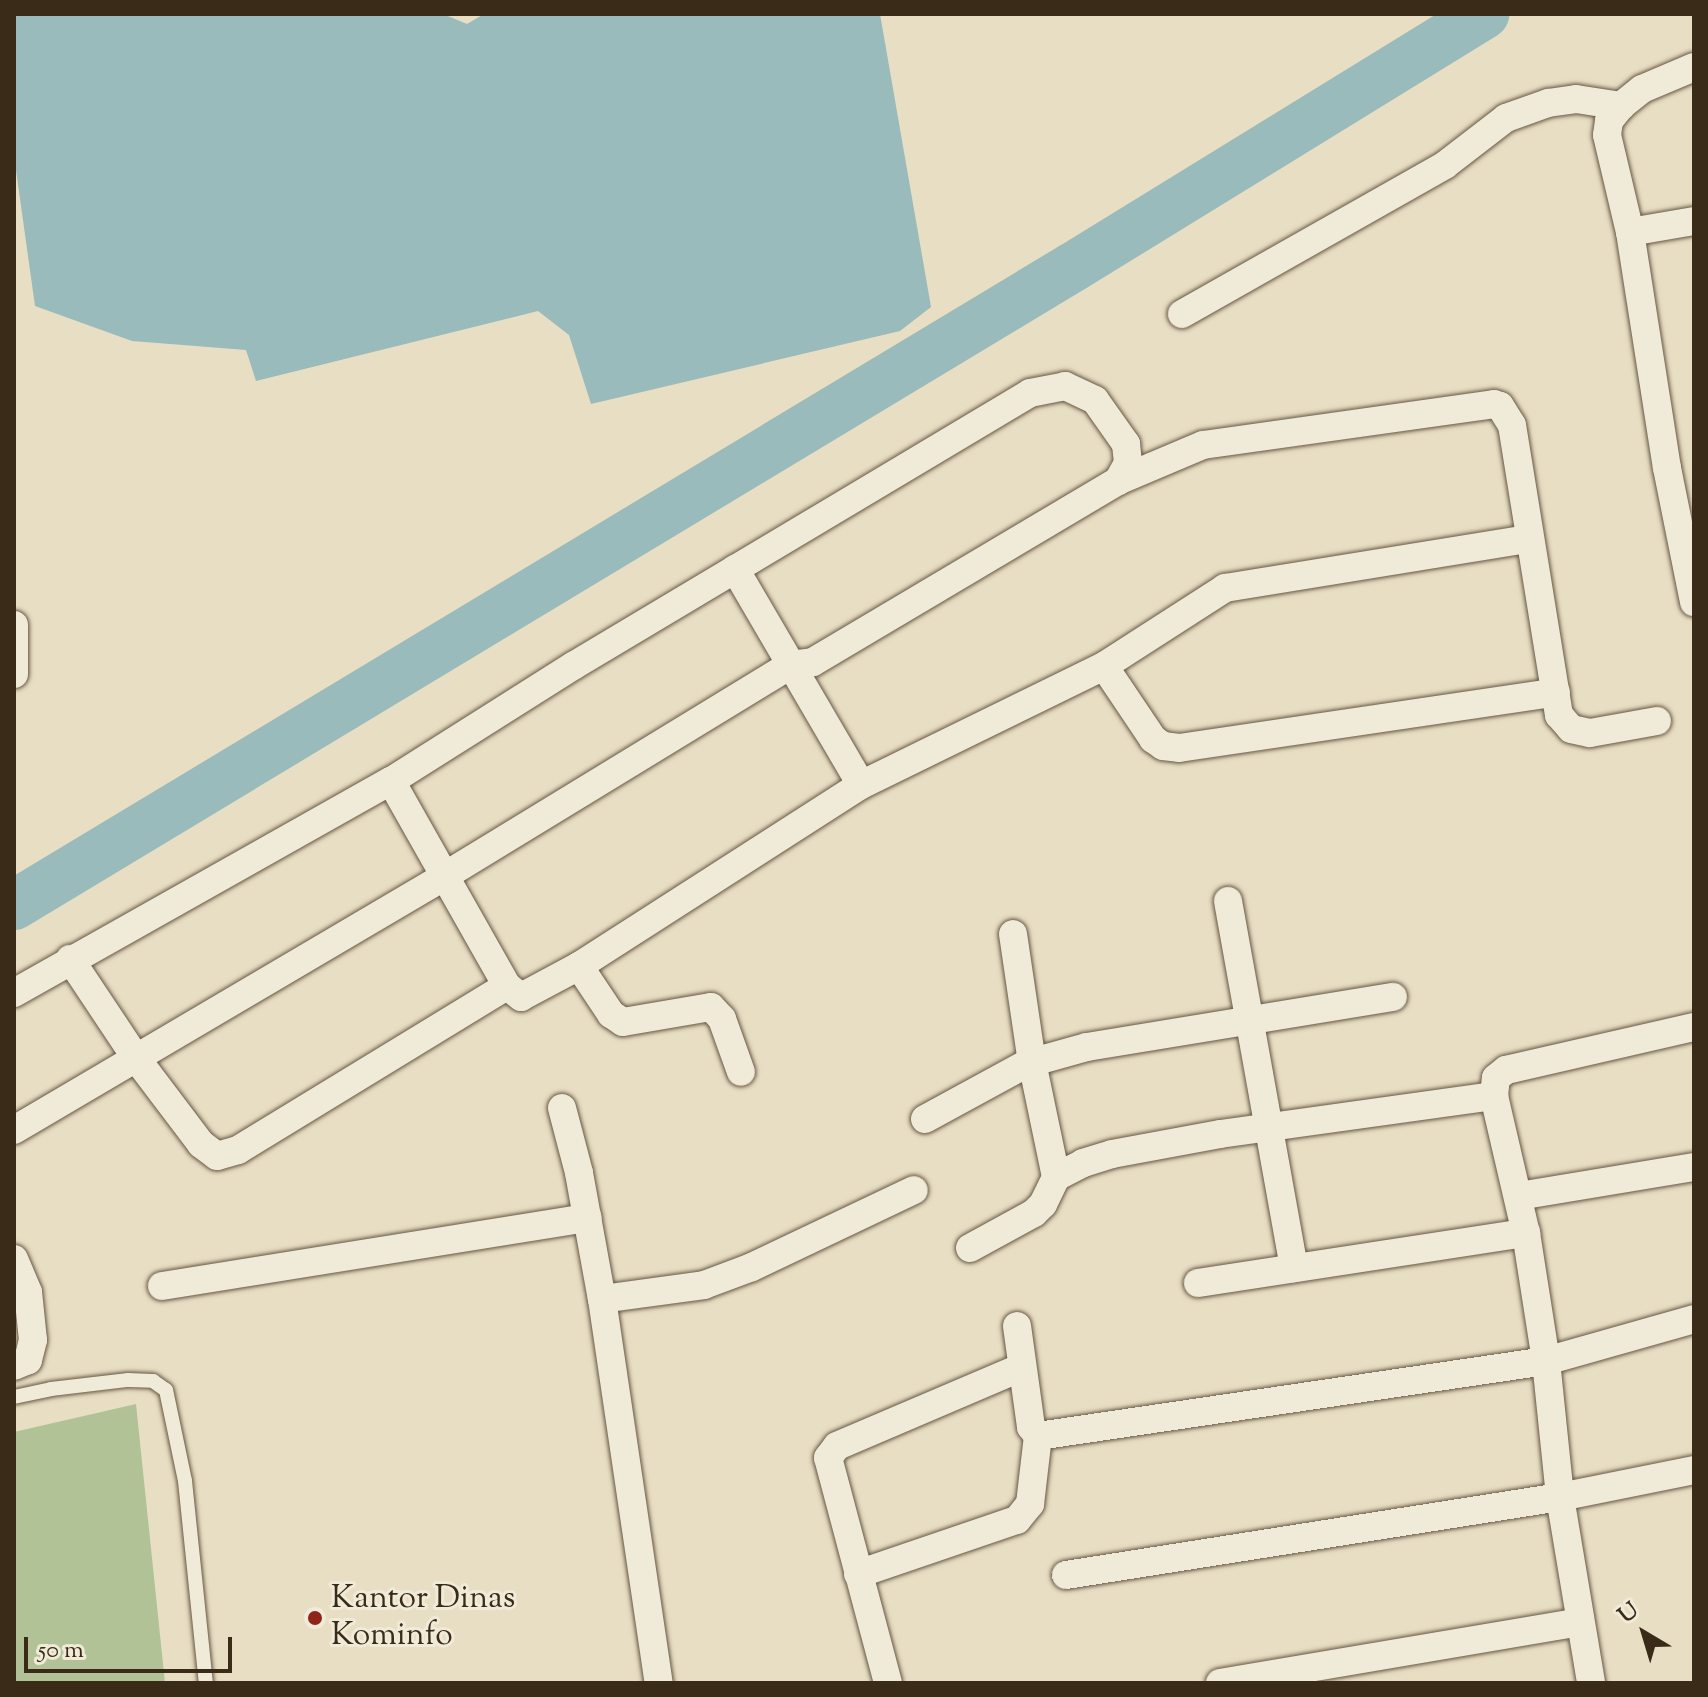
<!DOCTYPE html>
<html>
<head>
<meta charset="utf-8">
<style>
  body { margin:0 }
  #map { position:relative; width:1708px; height:1697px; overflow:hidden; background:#e8dec3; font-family:"Sorts Mill Goudy",serif }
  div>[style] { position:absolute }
  .green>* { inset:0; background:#b2c297 }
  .water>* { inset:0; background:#9bb }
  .river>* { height:50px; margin:-25px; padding:0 25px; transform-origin:25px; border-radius:25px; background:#9bb }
  .roads { filter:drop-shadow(0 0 2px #665743) drop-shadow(0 0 2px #665743) }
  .service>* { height:14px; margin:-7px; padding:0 7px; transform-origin:7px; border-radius:7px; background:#f0ead8 }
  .minor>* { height:28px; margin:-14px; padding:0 14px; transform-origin:14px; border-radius:14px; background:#f0ead8 }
  .dots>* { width:22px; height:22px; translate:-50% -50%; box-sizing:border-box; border:4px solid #f0ead8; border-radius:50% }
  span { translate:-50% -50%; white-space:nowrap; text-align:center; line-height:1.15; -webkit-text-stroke:6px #f0ead8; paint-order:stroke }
  .poi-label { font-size:32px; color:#3a2a18 }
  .left { translate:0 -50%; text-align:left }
  .frame { position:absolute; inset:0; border:16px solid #3a2a18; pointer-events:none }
  .north { position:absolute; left:1604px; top:1593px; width:80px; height:80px; -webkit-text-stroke:6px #f0ead8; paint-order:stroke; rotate:322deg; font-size:22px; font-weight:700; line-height:32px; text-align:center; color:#3a2a18 }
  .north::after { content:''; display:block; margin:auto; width:28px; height:36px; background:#3a2a18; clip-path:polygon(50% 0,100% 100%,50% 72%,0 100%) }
  .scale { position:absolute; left:24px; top:1637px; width:208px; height:36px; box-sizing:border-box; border:4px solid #3a2a18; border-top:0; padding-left:10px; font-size:24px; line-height:28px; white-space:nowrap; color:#3a2a18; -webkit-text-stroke:6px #f0ead8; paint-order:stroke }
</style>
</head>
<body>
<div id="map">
  <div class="green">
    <i style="clip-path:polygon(136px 1404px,165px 1683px,14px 1683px,14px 1432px)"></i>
  </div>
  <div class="water">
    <i style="clip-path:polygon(14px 14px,443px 14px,467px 24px,484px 14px,880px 14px,931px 307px,900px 331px,591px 404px,569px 335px,538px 311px,256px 381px,246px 350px,132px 341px,35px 306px,14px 156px)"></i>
  </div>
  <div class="river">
    <i style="left:14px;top:905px;width:1236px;rotate:-31.07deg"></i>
    <i style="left:1073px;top:267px;width:483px;rotate:-31.6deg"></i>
  </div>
  <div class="roads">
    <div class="service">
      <i style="left:14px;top:1397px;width:38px;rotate:-12deg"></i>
      <i style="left:51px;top:1389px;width:78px;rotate:-6.7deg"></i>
      <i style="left:128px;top:1380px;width:25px;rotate:2deg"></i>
      <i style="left:153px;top:1381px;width:16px;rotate:35deg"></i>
      <i style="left:166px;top:1390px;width:93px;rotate:78.2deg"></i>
      <i style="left:185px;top:1481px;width:203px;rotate:84.1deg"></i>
    </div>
    <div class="minor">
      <i style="left:1694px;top:67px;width:56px;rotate:157.1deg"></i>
      <i style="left:1642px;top:89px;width:27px;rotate:141deg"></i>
      <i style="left:1621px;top:106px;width:19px;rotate:129deg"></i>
      <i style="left:1609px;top:121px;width:14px;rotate:98deg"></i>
      <i style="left:1607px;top:135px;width:100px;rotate:76.7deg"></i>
      <i style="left:1630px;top:232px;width:239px;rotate:81.1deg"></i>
      <i style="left:1667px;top:468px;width:137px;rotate:78.6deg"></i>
      <i style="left:1630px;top:232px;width:65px;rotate:-9.8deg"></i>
      <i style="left:1182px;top:314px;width:302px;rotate:-29.5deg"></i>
      <i style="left:1445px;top:165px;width:77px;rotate:-37.6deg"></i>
      <i style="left:1506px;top:118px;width:45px;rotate:-19.7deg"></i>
      <i style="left:1548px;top:103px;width:28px;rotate:-8deg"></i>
      <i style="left:1576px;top:99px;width:46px;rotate:8.8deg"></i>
      <i style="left:735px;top:569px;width:250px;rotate:59.7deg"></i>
      <i style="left:14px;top:625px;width:49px;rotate:90deg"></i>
      <i style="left:1104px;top:666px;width:88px;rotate:56.1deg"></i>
      <i style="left:1153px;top:739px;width:12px;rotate:35deg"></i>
      <i style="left:1163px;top:746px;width:16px;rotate:7deg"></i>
      <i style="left:1179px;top:748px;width:381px;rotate:-8.4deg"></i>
      <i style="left:391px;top:781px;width:236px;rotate:60.5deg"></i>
      <i style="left:507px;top:986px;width:18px;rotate:38deg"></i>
      <i style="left:521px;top:997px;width:66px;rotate:-28.1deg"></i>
      <i style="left:579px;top:966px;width:335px;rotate:-32.7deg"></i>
      <i style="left:861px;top:785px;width:271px;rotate:-26.1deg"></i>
      <i style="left:1104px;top:666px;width:144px;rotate:-32.8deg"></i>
      <i style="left:1225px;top:588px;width:308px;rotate:-9.2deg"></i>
      <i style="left:1228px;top:901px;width:373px;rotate:79.8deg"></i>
      <i style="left:1013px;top:934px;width:129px;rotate:81.6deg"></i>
      <i style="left:1032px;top:1062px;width:117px;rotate:78.2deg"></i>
      <i style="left:70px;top:959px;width:119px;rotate:56.3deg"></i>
      <i style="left:136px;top:1058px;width:108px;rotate:52.9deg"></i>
      <i style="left:201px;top:1144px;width:20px;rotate:37deg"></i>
      <i style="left:217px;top:1156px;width:22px;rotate:-16deg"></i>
      <i style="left:238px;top:1150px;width:315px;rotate:-31.4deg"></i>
      <i style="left:579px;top:966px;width:58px;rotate:56.3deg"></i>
      <i style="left:611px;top:1014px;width:14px;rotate:34deg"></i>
      <i style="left:623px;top:1022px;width:89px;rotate:-9.7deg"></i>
      <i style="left:711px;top:1007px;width:16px;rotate:47deg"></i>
      <i style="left:722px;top:1019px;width:56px;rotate:70.3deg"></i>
      <i style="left:14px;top:993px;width:433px;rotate:-29.4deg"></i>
      <i style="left:391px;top:781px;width:215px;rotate:-32.3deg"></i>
      <i style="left:573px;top:666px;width:532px;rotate:-30.85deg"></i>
      <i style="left:1030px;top:393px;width:36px;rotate:-11deg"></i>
      <i style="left:1065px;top:386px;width:33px;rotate:25deg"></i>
      <i style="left:1095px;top:400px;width:54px;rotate:54.8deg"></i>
      <i style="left:1126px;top:444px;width:19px;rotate:84deg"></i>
      <i style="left:1128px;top:463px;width:21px;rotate:119deg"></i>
      <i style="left:1494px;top:1096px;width:18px;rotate:-84deg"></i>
      <i style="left:1496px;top:1078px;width:13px;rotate:-39deg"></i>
      <i style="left:1506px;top:1070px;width:193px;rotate:-12.9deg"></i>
      <i style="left:562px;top:1108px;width:67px;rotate:75.3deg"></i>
      <i style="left:579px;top:1173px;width:128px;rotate:79.7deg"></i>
      <i style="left:602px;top:1299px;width:388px;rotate:81.6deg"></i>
      <i style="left:925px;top:1119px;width:115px;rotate:-28.6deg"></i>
      <i style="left:1026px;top:1064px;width:63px;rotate:-15.6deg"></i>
      <i style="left:1087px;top:1047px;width:310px;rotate:-9.3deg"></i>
      <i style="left:14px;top:1130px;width:498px;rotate:-30.5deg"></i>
      <i style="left:443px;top:877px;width:407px;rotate:-31.4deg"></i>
      <i style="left:790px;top:665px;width:23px;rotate:-7deg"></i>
      <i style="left:813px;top:662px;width:355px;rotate:-30.7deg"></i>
      <i style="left:1118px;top:481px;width:92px;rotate:-23deg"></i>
      <i style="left:1203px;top:445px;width:294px;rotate:-8deg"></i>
      <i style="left:1494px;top:404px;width:6px;rotate:18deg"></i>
      <i style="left:1500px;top:406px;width:22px;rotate:58deg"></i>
      <i style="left:1512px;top:425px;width:294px;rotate:80.8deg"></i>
      <i style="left:1559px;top:715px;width:18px;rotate:49deg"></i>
      <i style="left:1571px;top:729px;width:19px;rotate:12deg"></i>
      <i style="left:1590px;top:733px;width:68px;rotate:-10.2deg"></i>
      <i style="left:1519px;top:1196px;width:177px;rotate:-9.4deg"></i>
      <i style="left:970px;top:1248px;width:73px;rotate:-28.7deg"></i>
      <i style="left:1034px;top:1213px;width:13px;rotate:-45deg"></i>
      <i style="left:1043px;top:1204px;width:30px;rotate:-64deg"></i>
      <i style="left:1056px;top:1177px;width:30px;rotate:-27deg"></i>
      <i style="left:1083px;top:1163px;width:30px;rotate:-17deg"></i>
      <i style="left:1112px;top:1154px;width:110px;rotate:-10.5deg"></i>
      <i style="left:1220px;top:1134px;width:277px;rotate:-7.9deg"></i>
      <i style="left:1494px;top:1096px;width:141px;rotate:76.9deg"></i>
      <i style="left:1526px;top:1233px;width:130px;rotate:81.1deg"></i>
      <i style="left:1546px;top:1361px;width:137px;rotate:84.1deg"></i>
      <i style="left:1560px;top:1497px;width:189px;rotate:80.5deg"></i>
      <i style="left:14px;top:1259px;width:36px;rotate:67deg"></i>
      <i style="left:28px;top:1292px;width:48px;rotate:84.1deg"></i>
      <i style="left:33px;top:1340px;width:21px;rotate:104deg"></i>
      <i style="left:28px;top:1360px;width:15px;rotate:157deg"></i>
      <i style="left:1198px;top:1283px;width:332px;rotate:-8.7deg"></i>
      <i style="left:162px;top:1286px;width:431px;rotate:-9.1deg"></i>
      <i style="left:602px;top:1299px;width:103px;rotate:-7.8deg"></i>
      <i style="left:704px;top:1285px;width:51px;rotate:-20.6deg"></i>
      <i style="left:752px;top:1267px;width:179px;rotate:-25.4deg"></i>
      <i style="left:1017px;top:1326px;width:102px;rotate:82.1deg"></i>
      <i style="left:1031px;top:1427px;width:11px;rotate:52deg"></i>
      <i style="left:1038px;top:1436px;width:514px;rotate:-8.4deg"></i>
      <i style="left:1546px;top:1361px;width:154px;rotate:-15.8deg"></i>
      <i style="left:858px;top:1574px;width:168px;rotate:-18.8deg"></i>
      <i style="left:1017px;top:1520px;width:21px;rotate:-51deg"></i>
      <i style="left:1030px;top:1504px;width:68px;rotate:-83.3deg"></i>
      <i style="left:1066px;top:1575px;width:500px;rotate:-8.97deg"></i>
      <i style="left:1560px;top:1497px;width:137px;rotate:-11.4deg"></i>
      <i style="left:888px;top:1683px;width:233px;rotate:-104.9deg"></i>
      <i style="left:828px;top:1458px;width:15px;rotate:-53deg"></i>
      <i style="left:837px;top:1446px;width:201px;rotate:-23.1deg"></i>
      <i style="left:1220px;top:1683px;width:365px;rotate:-9.6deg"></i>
    </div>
  </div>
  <div class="dots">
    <i style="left:315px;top:1618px;background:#8f2418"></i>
  </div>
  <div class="poi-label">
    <span class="left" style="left:331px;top:1618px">Kantor Dinas<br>Kominfo</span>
  </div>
  <div class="frame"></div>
  <div class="north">U</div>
  <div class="scale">50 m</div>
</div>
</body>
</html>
